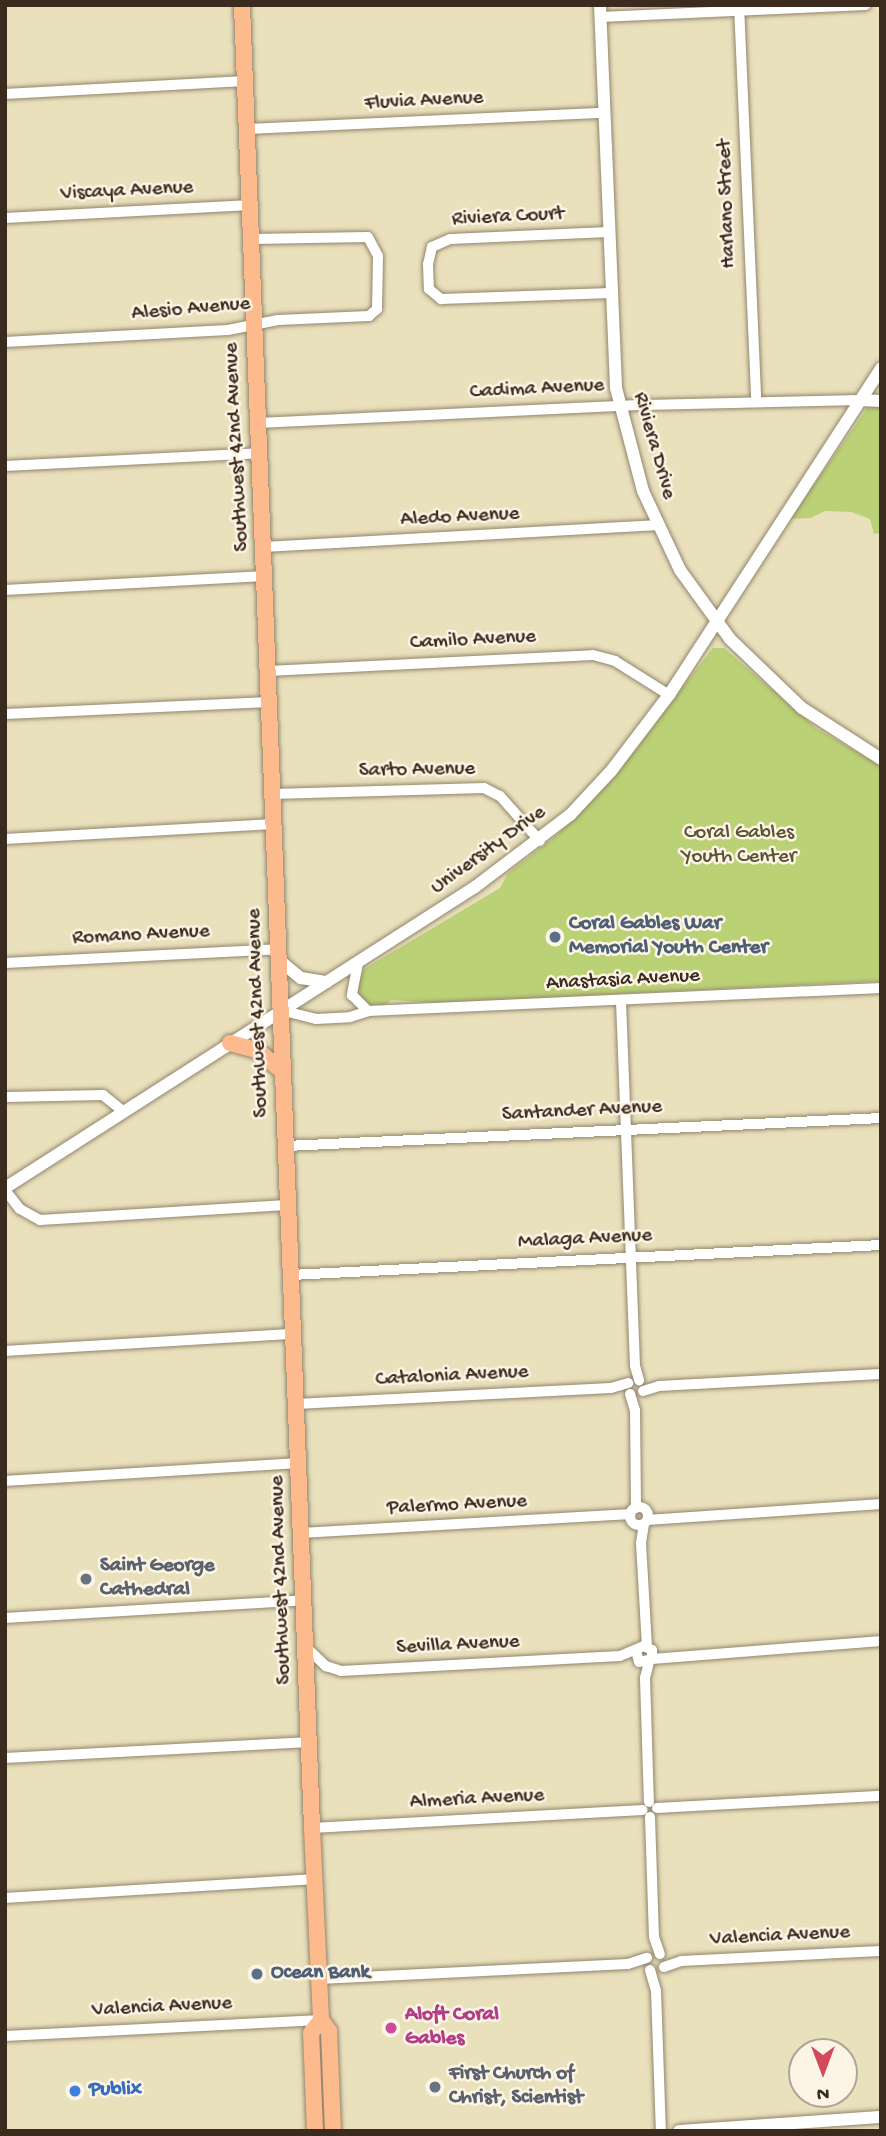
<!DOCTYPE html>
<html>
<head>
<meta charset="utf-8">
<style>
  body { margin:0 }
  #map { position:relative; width:886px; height:2136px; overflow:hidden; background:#e9e0bc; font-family:"Gochi Hand",sans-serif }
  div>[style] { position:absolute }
  .green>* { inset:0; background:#bbd176 }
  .roads { filter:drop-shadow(0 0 2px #92856d) drop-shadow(0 0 2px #92856d) }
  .minor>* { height:10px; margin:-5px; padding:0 5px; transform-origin:5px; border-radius:5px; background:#fff }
  .minor>.ring { margin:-5px; padding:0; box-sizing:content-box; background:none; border:10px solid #fff; border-radius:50% }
  .tertiary>* { height:12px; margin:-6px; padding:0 6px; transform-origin:6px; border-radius:6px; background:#fff }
  .primary>* { height:16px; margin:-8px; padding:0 8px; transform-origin:8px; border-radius:8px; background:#fcba8d }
  .dots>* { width:19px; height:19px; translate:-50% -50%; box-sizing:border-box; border:4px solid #fcf5e5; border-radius:50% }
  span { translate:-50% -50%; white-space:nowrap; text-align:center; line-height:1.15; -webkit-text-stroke:5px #fcf5e5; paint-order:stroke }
  .street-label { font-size:21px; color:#3b2a1e }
  .park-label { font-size:21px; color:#5b5434 }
  .service-label { font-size:21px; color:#4e5e75; font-weight:700 }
  .left { translate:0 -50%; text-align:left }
  .worship-label { font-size:21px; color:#5b616d; font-weight:700 }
  .hotel-label { font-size:21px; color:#b23c85; font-weight:700 }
  .shop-label { font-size:21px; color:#366cbe; font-weight:700 }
  .frame { position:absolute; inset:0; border:7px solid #3b2a1e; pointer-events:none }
  .north { position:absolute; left:788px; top:2038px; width:70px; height:70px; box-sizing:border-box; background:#fcf5e5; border:2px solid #afa495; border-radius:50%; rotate:180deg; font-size:19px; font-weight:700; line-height:28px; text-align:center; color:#3b2a1e }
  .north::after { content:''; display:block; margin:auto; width:24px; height:32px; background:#d1495b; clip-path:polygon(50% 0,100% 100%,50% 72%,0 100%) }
</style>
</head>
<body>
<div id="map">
  <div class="green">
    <i style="clip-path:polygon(881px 405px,881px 533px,874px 534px,870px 519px,851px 512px,825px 511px,811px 518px,790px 519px,868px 407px)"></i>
    <i style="clip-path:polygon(713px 648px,724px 648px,816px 728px,881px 766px,881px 981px,439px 1003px,391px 1000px,382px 1008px,367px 1006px,355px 990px,364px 969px,500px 888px,508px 873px,556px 836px,601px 791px)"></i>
  </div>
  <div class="roads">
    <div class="minor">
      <i style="left:739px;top:5px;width:396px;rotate:87.5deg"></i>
      <i style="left:600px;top:17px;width:266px;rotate:-2.6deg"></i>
      <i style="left:5px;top:94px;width:240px;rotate:-3.1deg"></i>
      <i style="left:247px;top:129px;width:357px;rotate:-2.6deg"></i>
      <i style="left:5px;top:218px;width:246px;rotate:-3deg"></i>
      <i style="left:608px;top:232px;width:158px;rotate:177.5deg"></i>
      <i style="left:450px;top:239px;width:20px;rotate:156deg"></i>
      <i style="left:432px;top:247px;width:17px;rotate:103deg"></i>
      <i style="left:428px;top:264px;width:25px;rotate:88deg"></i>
      <i style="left:429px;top:289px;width:16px;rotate:40deg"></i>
      <i style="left:441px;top:299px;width:170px;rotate:-2deg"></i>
      <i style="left:5px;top:342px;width:223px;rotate:-3.1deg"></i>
      <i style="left:228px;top:330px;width:51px;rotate:-11.3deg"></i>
      <i style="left:278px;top:320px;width:91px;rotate:-2.5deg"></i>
      <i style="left:369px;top:316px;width:11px;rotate:-41deg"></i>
      <i style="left:377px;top:309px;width:53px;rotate:-88.9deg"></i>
      <i style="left:378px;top:256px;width:21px;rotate:-118deg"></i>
      <i style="left:368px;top:237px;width:116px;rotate:179deg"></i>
      <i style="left:258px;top:423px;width:386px;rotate:-2.7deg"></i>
      <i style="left:644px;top:405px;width:216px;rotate:-1.3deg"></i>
      <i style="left:5px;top:466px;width:254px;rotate:-2.9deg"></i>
      <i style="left:264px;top:547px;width:395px;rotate:-3.2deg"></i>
      <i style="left:5px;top:590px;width:260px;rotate:-3.1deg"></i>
      <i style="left:268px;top:671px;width:325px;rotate:-2.8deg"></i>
      <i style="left:593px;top:655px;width:23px;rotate:15deg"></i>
      <i style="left:615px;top:661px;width:64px;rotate:32.2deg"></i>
      <i style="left:5px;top:714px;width:265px;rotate:-2.6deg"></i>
      <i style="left:273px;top:794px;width:211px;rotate:-1.6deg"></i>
      <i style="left:484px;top:788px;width:18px;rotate:27deg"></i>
      <i style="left:500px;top:796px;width:60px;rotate:48.4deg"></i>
      <i style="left:5px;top:839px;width:269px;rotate:-3.2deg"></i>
      <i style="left:5px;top:963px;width:273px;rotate:-2.9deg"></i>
      <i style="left:358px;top:963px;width:33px;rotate:101deg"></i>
      <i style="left:352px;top:995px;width:23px;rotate:45deg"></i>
      <i style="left:621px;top:1001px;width:365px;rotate:87.8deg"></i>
      <i style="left:635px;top:1366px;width:15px;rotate:74deg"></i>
      <i style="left:280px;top:1010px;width:37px;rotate:14deg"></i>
      <i style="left:316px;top:1019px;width:34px;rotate:-3deg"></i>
      <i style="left:350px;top:1017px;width:19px;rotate:-18deg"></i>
      <i style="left:368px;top:1011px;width:514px;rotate:-2.57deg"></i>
      <i style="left:5px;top:1097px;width:98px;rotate:-1.2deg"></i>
      <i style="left:103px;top:1095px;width:26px;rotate:39deg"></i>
      <i style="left:286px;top:1146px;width:596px;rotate:-2.69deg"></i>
      <i style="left:5px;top:1190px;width:24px;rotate:52deg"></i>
      <i style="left:20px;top:1209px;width:23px;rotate:29deg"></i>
      <i style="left:40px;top:1220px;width:247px;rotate:-3.5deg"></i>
      <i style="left:291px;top:1275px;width:591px;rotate:-2.91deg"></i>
      <i style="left:5px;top:1351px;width:289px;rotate:-3.4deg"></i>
      <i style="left:643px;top:1391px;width:17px;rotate:-17deg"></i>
      <i style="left:659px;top:1386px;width:222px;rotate:-3.1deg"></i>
      <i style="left:630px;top:1394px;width:17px;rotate:73deg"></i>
      <i style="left:635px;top:1410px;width:98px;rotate:89.4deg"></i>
      <i style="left:296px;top:1404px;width:315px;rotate:-2.9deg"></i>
      <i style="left:611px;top:1388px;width:18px;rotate:-16deg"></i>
      <i style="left:5px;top:1481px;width:294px;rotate:-3.5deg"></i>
      <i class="ring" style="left:630px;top:1507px;width:8px;height:8px"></i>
      <i style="left:647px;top:1520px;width:235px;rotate:-3.9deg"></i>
      <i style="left:644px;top:1524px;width:19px;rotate:99deg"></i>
      <i style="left:641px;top:1543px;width:103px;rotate:86.7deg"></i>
      <i style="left:301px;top:1533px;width:330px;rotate:-3.3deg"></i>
      <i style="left:5px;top:1618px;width:300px;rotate:-3.4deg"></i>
      <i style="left:306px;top:1647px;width:28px;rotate:44deg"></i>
      <i style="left:326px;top:1666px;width:16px;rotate:18deg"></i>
      <i style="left:341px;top:1671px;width:279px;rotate:-3.1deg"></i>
      <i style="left:620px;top:1656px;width:26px;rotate:-23deg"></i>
      <i style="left:644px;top:1646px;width:9px;rotate:27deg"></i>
      <i style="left:652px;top:1650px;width:9px;rotate:90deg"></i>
      <i style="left:652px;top:1659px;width:13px;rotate:167deg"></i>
      <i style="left:639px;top:1662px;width:11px;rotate:-105deg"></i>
      <i style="left:652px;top:1659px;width:230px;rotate:-4.5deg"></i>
      <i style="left:649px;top:1662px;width:16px;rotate:104deg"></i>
      <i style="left:645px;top:1678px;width:124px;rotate:88.2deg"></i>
      <i style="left:5px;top:1758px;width:305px;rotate:-3deg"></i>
      <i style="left:657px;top:1808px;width:224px;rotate:-3.1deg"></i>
      <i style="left:650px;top:1817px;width:120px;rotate:88.1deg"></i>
      <i style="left:654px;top:1937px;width:18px;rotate:71deg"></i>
      <i style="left:312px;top:1828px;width:331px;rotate:-3.1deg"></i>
      <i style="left:5px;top:1898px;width:311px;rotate:-3.5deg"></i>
      <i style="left:664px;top:1967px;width:18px;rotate:-19deg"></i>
      <i style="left:681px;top:1961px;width:200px;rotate:-2.9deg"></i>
      <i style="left:650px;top:1970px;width:22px;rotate:74deg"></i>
      <i style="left:656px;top:1991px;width:140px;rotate:88deg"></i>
      <i style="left:319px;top:1979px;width:309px;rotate:-2.8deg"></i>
      <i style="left:628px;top:1964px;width:20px;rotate:-18deg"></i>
      <i style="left:5px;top:2036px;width:316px;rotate:-2.9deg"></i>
    </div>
    <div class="tertiary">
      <i style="left:600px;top:5px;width:383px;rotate:87.6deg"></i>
      <i style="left:616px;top:388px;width:106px;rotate:75.3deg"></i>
      <i style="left:643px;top:491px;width:87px;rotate:64.9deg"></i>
      <i style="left:680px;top:570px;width:85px;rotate:54.1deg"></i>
      <i style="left:730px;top:639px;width:100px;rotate:43.8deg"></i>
      <i style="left:802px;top:708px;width:94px;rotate:32.8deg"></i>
      <i style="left:860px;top:400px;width:21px;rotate:3deg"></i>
      <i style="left:278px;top:959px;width:30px;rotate:40deg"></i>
      <i style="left:301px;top:978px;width:26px;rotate:9deg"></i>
      <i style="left:5px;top:1188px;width:558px;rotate:-32.64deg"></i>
      <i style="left:475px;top:887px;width:119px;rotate:-37.2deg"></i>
      <i style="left:570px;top:815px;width:60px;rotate:-47deg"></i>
      <i style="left:611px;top:771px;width:96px;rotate:-52.7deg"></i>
      <i style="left:669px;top:695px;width:390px;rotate:-57deg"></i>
      <i style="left:679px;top:2131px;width:202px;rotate:-4deg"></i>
    </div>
    <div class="primary">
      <i style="left:242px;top:5px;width:1824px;rotate:87.8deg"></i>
      <i style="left:312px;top:1828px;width:192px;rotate:87.3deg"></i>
      <i style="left:321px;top:2020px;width:14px;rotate:54deg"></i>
      <i style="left:329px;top:2031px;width:100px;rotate:87.7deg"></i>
      <i style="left:230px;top:1043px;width:28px;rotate:15deg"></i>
      <i style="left:257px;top:1050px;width:34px;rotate:40deg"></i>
      <i style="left:315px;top:2131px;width:98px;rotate:-92.3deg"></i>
      <i style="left:311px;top:2033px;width:16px;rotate:-52deg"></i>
    </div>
  </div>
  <div class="dots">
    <i style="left:555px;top:937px;background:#5c6f8a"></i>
    <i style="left:86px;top:1579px;background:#6b7280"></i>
    <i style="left:257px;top:1974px;background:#5c6f8a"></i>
    <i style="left:391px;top:2028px;background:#d1479c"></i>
    <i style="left:435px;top:2087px;background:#6b7280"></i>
    <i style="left:75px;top:2091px;background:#3f7fe0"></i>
  </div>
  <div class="street-label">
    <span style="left:424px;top:102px;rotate:-3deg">Fluvia Avenue</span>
    <span style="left:127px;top:192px;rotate:-3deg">Viscaya Avenue</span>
    <span style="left:728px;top:204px;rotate:-92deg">Harlano Street</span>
    <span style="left:508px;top:218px;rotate:-3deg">Riviera Court</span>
    <span style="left:191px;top:310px;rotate:-5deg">Alesio Avenue</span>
    <span style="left:537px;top:390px;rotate:-3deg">Cadima Avenue</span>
    <span style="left:653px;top:446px;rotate:74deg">Riviera Drive</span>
    <span style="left:238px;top:447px;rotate:-93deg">Southwest 42nd Avenue</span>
    <span style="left:460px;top:518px;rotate:-3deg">Aledo Avenue</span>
    <span style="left:473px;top:641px;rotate:-3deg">Camilo Avenue</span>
    <span style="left:417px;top:771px;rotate:-1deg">Sarto Avenue</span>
    <span style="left:489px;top:851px;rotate:-36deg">University Drive</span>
    <span style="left:141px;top:936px;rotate:-3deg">Romano Avenue</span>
    <span style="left:623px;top:981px;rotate:-3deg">Anastasia Avenue</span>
    <span style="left:259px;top:1013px;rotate:-92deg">Southwest 42nd Avenue</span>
    <span style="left:582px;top:1112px;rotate:-3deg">Santander Avenue</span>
    <span style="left:585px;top:1240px;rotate:-3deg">Malaga Avenue</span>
    <span style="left:452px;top:1377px;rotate:-3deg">Catalonia Avenue</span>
    <span style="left:457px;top:1506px;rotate:-3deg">Palermo Avenue</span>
    <span style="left:282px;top:1580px;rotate:-92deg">Southwest 42nd Avenue</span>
    <span style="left:458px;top:1646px;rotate:-3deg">Sevilla Avenue</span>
    <span style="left:477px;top:1800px;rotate:-3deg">Almeria Avenue</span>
    <span style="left:780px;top:1937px;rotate:-3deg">Valencia Avenue</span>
    <span style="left:162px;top:2008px;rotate:-3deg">Valencia Avenue</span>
  </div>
  <div class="park-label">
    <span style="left:739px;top:846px">Coral Gables<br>Youth Center</span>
  </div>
  <div class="service-label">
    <span class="left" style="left:569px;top:937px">Coral Gables War<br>Memorial Youth Center</span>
    <span class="left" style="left:271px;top:1974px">Ocean Bank</span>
  </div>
  <div class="worship-label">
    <span class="left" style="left:100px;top:1579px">Saint George<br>Cathedral</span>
    <span class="left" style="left:449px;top:2087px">First Church of<br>Christ, Scientist</span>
  </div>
  <div class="hotel-label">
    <span class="left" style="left:405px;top:2028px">Aloft Coral<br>Gables</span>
  </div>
  <div class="shop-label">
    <span class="left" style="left:89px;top:2091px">Publix</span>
  </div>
  <div class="frame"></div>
  <div class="north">N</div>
</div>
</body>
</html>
